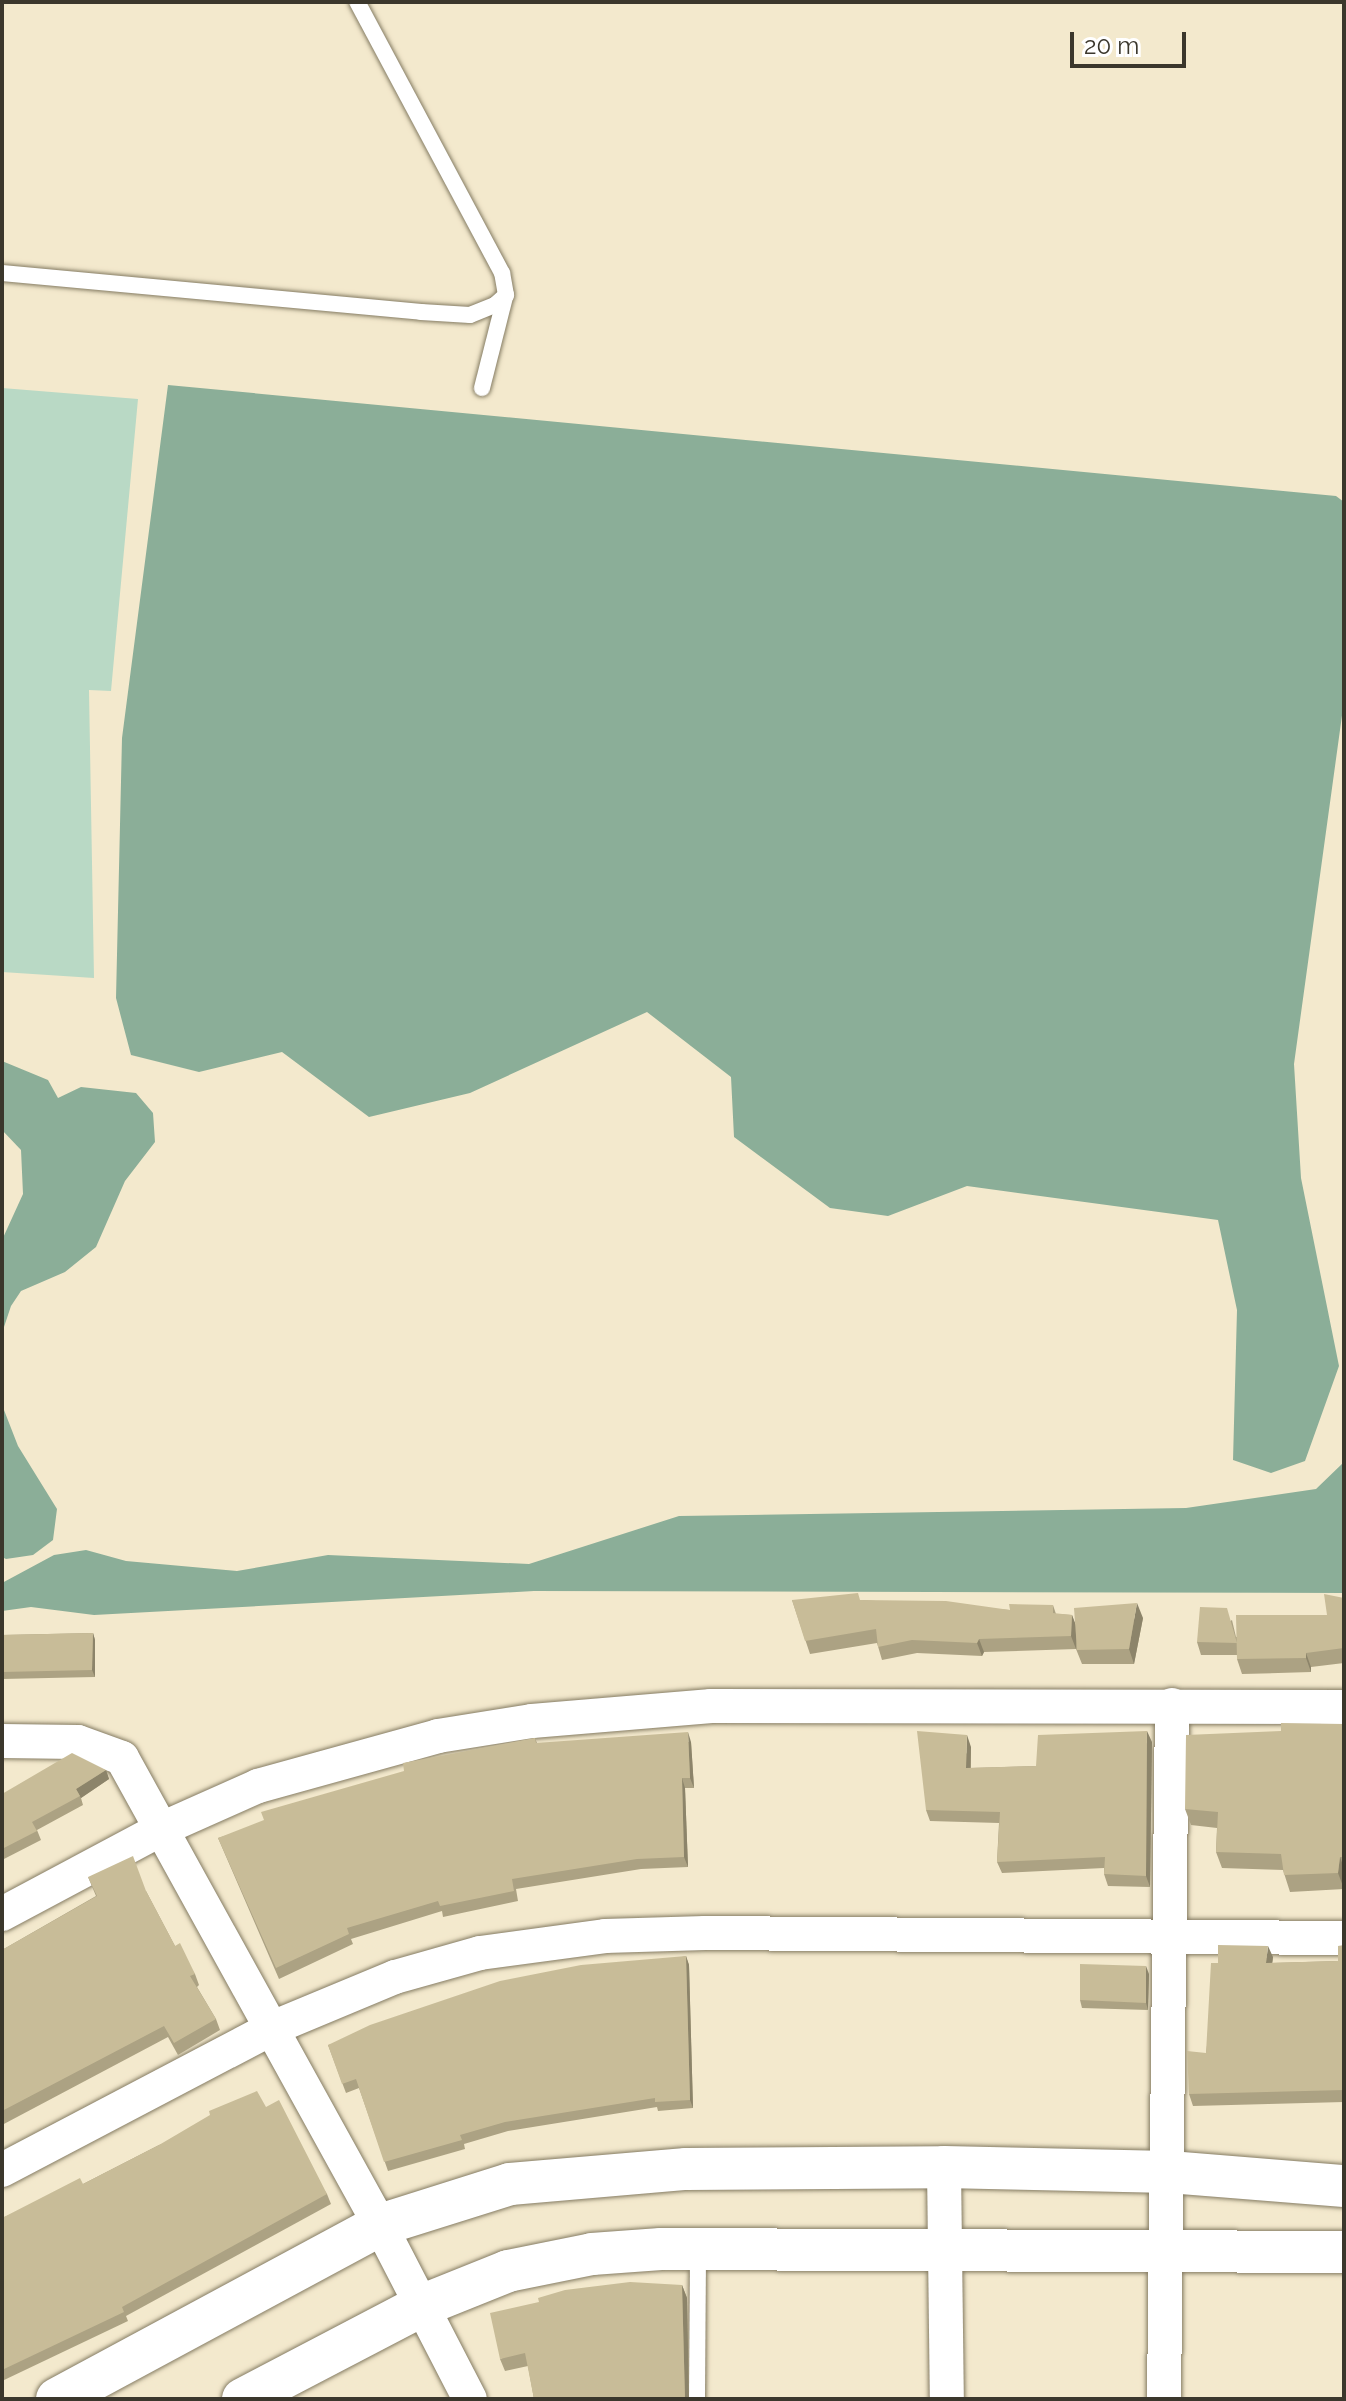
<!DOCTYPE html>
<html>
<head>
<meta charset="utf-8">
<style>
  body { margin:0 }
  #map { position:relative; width:1346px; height:2401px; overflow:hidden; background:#f3e9cd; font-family:Raleway,sans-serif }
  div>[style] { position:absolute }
  .green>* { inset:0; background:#b9d9c5 }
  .forest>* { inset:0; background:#8bae98 }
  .roads { filter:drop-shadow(0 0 2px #857c63) drop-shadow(0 0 2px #857c63) }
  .service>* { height:16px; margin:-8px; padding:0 8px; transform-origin:8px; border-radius:8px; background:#fff }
  .minor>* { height:34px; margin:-17px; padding:0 17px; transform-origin:17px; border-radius:17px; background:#fff }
  .tertiary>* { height:42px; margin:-21px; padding:0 21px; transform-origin:21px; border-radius:21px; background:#fff }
  .wall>* { inset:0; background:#aca283 }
  .shaded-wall>* { inset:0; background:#8c846a }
  .building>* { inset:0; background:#c8bc98 }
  span { translate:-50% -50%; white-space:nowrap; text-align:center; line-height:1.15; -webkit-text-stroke:6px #fff; paint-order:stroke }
  .frame { position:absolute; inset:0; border:4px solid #3b372c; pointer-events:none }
  .scale { position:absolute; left:1070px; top:32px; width:116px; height:36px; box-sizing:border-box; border:4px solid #3b372c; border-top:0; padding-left:10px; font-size:24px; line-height:28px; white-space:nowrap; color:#3b372c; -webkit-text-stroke:6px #fff; paint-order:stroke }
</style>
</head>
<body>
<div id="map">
  <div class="green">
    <i style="clip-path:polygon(2px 388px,138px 399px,111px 691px,89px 690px,94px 978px,2px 972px)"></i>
  </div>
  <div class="forest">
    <i style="clip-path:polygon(168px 385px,1336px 496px,1344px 502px,1344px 701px,1294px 1064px,1301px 1178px,1339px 1366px,1305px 1461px,1271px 1473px,1233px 1460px,1237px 1310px,1218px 1220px,967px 1186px,888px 1216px,830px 1208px,734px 1137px,731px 1077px,647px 1012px,470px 1093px,369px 1117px,282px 1052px,199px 1072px,131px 1055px,116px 998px,122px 738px)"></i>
    <i style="clip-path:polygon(2px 1061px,48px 1080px,58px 1098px,81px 1087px,136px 1093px,153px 1113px,155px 1142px,125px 1181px,96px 1247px,65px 1272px,21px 1291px,11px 1306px,2px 1333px,4px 1410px,18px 1446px,57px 1509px,53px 1540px,33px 1555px,6px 1559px,2px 1557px,2px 1240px,23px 1194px,21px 1150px,2px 1130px)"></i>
    <i style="clip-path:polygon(1344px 1462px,1344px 1593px,534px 1591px,94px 1615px,31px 1607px,2px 1611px,2px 1583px,54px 1555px,86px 1550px,126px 1561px,237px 1571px,328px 1555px,529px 1564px,679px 1516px,1186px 1508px,1316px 1489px)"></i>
  </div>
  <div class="roads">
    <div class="service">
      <i style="left:2px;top:273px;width:421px;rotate:5.3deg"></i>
      <i style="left:421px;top:312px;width:49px;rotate:3.5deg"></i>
      <i style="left:470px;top:315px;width:27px;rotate:-22deg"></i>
      <i style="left:495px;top:305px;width:15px;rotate:-42deg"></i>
      <i style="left:506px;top:295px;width:22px;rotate:-100deg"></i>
      <i style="left:502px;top:273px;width:307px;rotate:-118.1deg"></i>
      <i style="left:482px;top:388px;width:94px;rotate:-75.8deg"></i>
      <i style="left:697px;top:2399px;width:148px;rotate:-89.6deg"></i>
    </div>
    <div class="minor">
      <i style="left:2px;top:1741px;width:76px;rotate:0.8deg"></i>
      <i style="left:78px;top:1742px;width:47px;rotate:20deg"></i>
      <i style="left:122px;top:1758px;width:534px;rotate:61.08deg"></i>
      <i style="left:380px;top:2225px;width:196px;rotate:62.7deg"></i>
      <i style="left:2px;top:1914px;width:178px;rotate:-28.1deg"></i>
      <i style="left:159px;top:1830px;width:108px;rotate:-24deg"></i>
      <i style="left:258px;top:1786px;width:187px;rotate:-15.5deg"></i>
      <i style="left:438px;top:1736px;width:95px;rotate:-9.1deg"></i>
      <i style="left:532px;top:1721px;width:180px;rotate:-4.8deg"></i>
      <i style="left:711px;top:1706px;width:633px;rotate:0.09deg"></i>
      <i style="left:944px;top:2167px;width:232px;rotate:89.3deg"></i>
      <i style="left:2px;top:2170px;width:303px;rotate:-27.7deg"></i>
      <i style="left:270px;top:2029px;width:135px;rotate:-22.6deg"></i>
      <i style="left:395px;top:1977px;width:88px;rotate:-15.8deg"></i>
      <i style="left:480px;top:1953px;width:126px;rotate:-7.7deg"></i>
      <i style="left:605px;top:1936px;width:100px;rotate:-1.7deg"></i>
      <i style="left:705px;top:1933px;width:639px;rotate:0.45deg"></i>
      <i style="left:1164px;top:2399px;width:694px;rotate:-89.34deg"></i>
    </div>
    <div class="tertiary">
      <i style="left:57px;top:2399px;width:367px;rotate:-28.3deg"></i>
      <i style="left:380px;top:2225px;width:136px;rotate:-17.5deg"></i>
      <i style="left:510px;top:2184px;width:177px;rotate:-4.9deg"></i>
      <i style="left:686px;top:2169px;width:258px;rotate:-0.4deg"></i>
      <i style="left:944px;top:2167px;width:225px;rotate:1.3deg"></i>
      <i style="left:1169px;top:2172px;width:176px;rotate:4.6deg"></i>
      <i style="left:243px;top:2399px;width:201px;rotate:-27.6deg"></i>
      <i style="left:421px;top:2306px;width:94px;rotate:-21.9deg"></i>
      <i style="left:508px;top:2271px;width:86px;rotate:-11.4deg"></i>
      <i style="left:592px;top:2254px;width:69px;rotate:-4.1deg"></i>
      <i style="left:661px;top:2249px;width:683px;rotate:0.25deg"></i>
    </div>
  </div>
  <div class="wall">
    <i style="clip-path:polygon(1344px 1598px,1344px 1663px,1311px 1667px,1311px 1672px,1242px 1674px,1237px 1659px,1237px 1655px,1201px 1655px,1197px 1642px,1232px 1620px,1236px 1637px,1327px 1615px)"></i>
    <i style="clip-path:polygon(792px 1600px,861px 1600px,1010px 1610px,1053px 1605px,1056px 1614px,1072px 1615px,1075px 1624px,1143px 1618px,1134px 1664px,1082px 1664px,1076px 1649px,984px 1652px,982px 1656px,917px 1653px,882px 1660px,877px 1643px,810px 1654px)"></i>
    <i style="clip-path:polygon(93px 1633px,95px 1640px,95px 1677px,2px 1679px,2px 1635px)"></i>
    <i style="clip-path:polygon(1344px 1724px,1344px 1889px,1290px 1892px,1283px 1870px,1222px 1868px,1216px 1852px,1217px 1828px,1191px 1825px,1185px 1809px,1281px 1731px)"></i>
    <i style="clip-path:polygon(535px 1738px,537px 1743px,691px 1742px,694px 1788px,685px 1788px,688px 1867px,641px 1869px,516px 1889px,518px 1901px,443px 1917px,442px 1911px,351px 1939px,353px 1944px,279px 1979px,218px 1838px)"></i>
    <i style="clip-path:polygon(1152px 1742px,1150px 1887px,1108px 1886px,1104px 1874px,1104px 1868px,1002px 1873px,997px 1862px,999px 1823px,930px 1821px,926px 1810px,971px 1747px,971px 1768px,1036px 1766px)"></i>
    <i style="clip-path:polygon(106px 1770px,109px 1779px,81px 1798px,83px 1805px,37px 1830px,41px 1840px,2px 1860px,2px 1794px)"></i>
    <i style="clip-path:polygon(88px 1877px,146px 1891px,175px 1946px,195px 1974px,199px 1985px,197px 1987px,216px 2019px,220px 2030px,178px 2055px,168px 2037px,2px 2125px,2px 1950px,96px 1896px)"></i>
    <i style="clip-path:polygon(1344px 1945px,1344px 2102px,1193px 2106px,1189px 2094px,1206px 2053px,1218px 1963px,1273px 1957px,1272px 1963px,1338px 1961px)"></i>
    <i style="clip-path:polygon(686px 1956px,689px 1965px,693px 2108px,658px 2111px,657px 2107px,508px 2131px,464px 2144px,465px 2149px,388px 2171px,359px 2088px,346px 2093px,328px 2045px)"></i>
    <i style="clip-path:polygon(1149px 1974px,1148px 2010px,1082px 2008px,1080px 2000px)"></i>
    <i style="clip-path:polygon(266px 2107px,327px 2194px,331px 2204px,126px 2316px,128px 2321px,2px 2381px,2px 2218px,83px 2184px,159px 2145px)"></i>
    <i style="clip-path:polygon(682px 2285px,687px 2298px,689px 2399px,534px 2399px,528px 2366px,505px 2371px,500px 2359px)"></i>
  </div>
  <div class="shaded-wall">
    <i style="clip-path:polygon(1137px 1603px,1143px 1618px,1134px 1664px,1129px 1649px)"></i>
    <i style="clip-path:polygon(1072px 1615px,1077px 1628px,1076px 1649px,1071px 1636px)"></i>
    <i style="clip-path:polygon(93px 1633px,95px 1640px,95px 1677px,92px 1670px)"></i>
    <i style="clip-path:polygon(979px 1639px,984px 1652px,982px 1656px,977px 1643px)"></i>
    <i style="clip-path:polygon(1306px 1653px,1311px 1667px,1311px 1672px,1306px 1658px)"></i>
    <i style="clip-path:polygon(1147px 1731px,1152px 1742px,1150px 1887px,1146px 1876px)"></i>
    <i style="clip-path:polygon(688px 1732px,691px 1742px,694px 1788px,690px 1778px)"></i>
    <i style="clip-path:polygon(967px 1735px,971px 1747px,970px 1779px,966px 1768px)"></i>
    <i style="clip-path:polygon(106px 1770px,109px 1779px,81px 1798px,76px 1789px)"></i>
    <i style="clip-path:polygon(682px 1778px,685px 1788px,688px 1867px,684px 1857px)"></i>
    <i style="clip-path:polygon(1340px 1857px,1344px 1868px,1344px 1889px,1338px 1873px)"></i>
    <i style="clip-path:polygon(1268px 1946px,1273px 1957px,1271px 1975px,1266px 1963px)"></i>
    <i style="clip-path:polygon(686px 1956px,689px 1965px,693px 2108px,690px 2100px)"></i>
    <i style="clip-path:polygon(1146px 1966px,1149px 1974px,1148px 2010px,1146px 2003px)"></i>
    <i style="clip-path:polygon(682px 2285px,687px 2298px,689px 2399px,685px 2399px)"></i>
  </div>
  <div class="building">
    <i style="clip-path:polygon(858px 1593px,860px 1600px,946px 1601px,1010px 1610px,1009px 1604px,1053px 1605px,1053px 1613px,1072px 1615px,1071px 1636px,979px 1639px,977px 1643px,912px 1640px,878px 1647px,876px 1629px,805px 1641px,792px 1600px)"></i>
    <i style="clip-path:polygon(1324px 1594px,1344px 1598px,1344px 1648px,1306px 1653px,1306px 1658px,1237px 1659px,1236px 1615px,1327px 1615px)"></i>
    <i style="clip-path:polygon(1137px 1603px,1129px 1649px,1077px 1650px,1074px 1608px)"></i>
    <i style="clip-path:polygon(1200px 1607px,1227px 1608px,1237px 1643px,1197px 1642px)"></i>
    <i style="clip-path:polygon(93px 1633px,92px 1670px,2px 1672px,2px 1635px)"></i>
    <i style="clip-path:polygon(1281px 1723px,1344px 1724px,1344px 1857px,1340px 1857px,1338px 1873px,1284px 1875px,1281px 1854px,1216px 1852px,1218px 1812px,1185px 1809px,1186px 1735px,1281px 1731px)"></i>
    <i style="clip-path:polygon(917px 1731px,967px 1735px,966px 1768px,1036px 1766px,1038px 1735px,1147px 1731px,1146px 1876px,1104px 1874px,1105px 1857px,997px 1862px,1000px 1812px,926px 1810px)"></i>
    <i style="clip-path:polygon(688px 1732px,690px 1778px,682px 1778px,684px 1857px,637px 1859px,512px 1879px,514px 1891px,440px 1906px,438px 1901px,347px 1928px,349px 1934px,276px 1968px,218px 1838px,264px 1820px,261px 1812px,404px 1771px,403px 1763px,535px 1738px,536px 1743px)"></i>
    <i style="clip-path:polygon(72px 1753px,106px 1770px,76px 1789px,80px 1796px,32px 1822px,37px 1831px,2px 1849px,2px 1794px)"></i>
    <i style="clip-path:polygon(133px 1856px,146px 1891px,175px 1946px,180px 1943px,195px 1974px,190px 1976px,216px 2019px,174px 2043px,164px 2026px,2px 2111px,2px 1950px,97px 1896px,88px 1877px)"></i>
    <i style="clip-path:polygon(1218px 1945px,1268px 1946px,1266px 1963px,1338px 1961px,1338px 1946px,1344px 1945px,1344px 2090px,1189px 2094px,1187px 2051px,1206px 2053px,1211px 1963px,1218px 1963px)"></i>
    <i style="clip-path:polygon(686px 1956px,690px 2100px,655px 2102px,655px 2098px,505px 2122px,460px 2135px,462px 2140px,384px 2162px,356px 2079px,342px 2084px,328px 2045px,370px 2025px,500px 1981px,581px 1965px)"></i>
    <i style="clip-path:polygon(1080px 1964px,1146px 1966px,1146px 2003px,1080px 2000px)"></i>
    <i style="clip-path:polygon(257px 2091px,266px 2107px,279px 2100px,327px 2194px,122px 2307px,124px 2312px,2px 2370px,2px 2218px,80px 2178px,83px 2184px,159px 2145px,210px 2115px,209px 2111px)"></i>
    <i style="clip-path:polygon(630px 2282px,682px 2285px,685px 2399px,534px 2399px,525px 2353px,500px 2359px,490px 2313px,539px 2302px,538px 2298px,565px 2290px)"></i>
  </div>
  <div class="frame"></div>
  <div class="scale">20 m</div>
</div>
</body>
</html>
